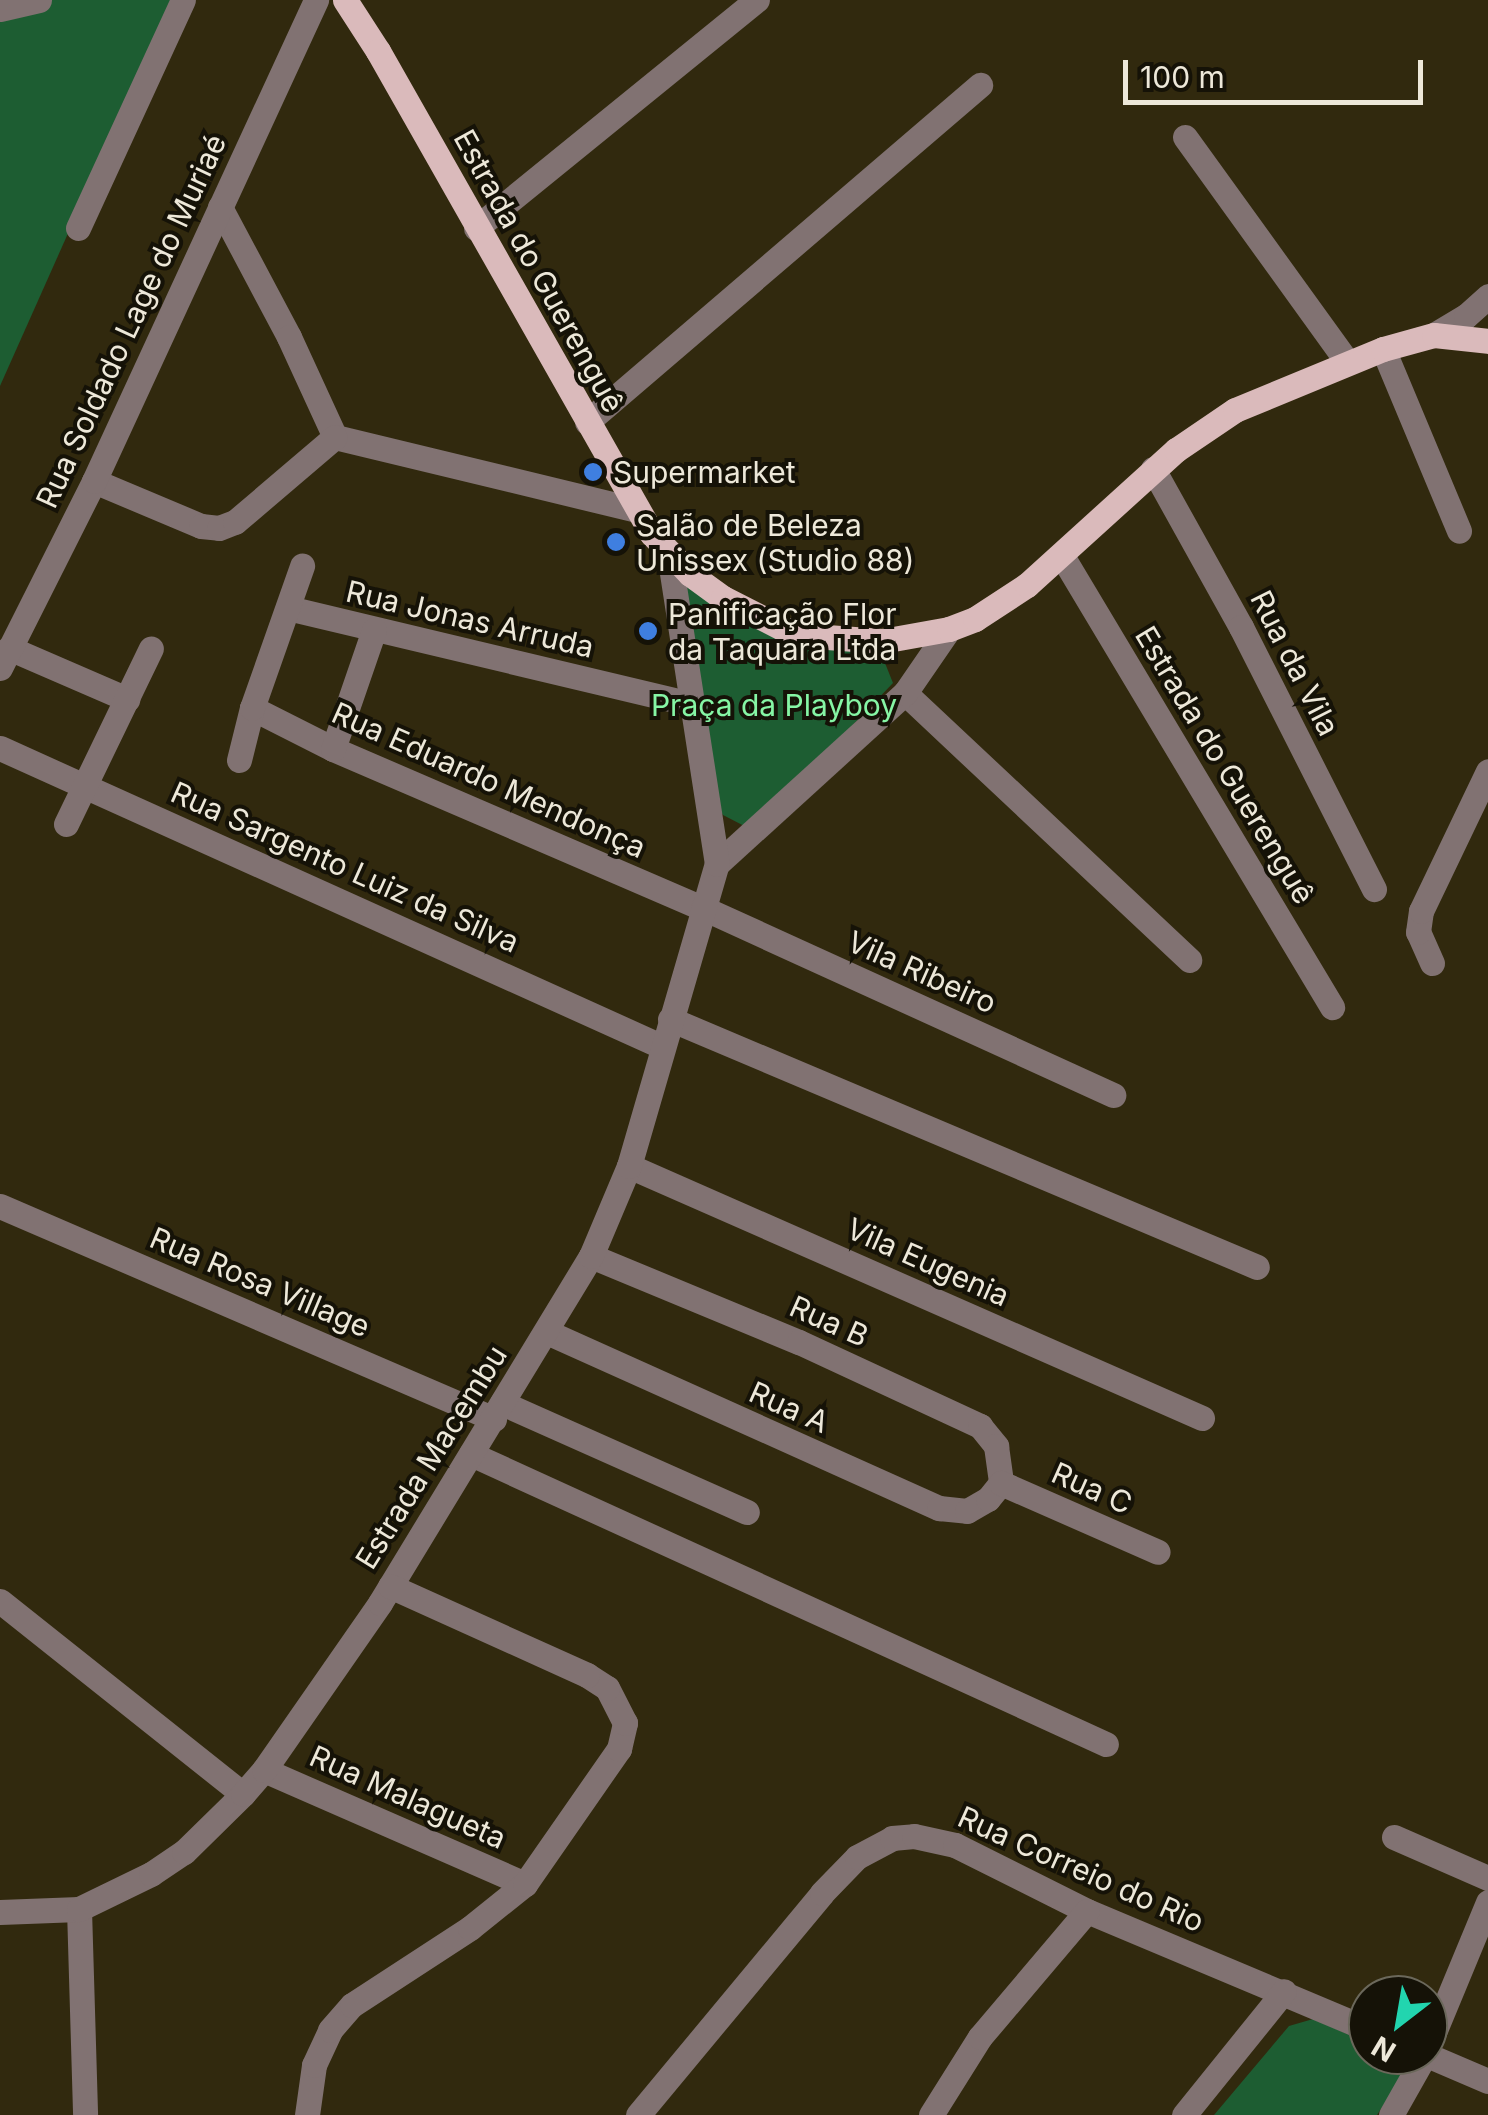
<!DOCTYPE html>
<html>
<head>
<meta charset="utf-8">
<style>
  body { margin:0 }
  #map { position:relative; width:1488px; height:2115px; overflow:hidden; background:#31290e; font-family:Inter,sans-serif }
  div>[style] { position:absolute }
  .green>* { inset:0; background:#1d5d32 }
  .minor>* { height:25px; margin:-12.5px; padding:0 12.5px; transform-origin:12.5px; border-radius:12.5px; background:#817272 }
  .major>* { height:25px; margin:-12.5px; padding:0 12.5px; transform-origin:12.5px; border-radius:12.5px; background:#dababb }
  .dots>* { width:28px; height:28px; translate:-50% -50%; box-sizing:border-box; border:5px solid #151207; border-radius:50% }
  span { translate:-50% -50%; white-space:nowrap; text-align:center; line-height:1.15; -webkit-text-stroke:8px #151207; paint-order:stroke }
  .street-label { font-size:30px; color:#ede8d9 }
  .poi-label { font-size:30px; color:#ede8d9 }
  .left { translate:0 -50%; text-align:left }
  .park-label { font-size:30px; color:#86f6a5 }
  .north { position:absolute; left:1348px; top:1975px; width:100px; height:100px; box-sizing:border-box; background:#151207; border:2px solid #6b685b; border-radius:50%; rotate:211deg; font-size:28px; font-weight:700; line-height:40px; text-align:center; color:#ede8d9 }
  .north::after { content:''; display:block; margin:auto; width:35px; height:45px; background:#22d5af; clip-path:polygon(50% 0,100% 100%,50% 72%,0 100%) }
  .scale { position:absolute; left:1123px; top:60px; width:300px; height:45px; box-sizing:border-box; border:5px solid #ede8d9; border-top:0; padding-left:12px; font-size:30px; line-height:35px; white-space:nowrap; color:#ede8d9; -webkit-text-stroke:8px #151207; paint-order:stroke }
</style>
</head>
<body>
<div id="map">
  <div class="green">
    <i style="clip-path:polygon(0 0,172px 0,0 386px)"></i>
    <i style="clip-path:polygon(679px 572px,730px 609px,877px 643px,893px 683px,752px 830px,723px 815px,715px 802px)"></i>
    <i style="clip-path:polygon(1313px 2019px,1368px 2043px,1368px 2055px,1395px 2055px,1404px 2073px,1377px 2115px,1214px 2115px,1289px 2026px)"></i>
  </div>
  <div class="minor">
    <i style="left:0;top:9px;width:40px;rotate:-13deg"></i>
    <i style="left:1185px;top:137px;width:277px;rotate:54.2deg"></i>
    <i style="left:220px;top:207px;width:147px;rotate:62deg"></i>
    <i style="left:289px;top:337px;width:110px;rotate:65.3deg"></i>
    <i style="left:335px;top:437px;width:310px;rotate:13.6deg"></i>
    <i style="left:78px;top:228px;width:251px;rotate:-65.3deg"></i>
    <i style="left:476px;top:228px;width:362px;rotate:-39.1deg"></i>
    <i style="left:1434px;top:335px;width:37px;rotate:-31deg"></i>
    <i style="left:1466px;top:316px;width:30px;rotate:-42deg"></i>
    <i style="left:1383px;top:349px;width:197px;rotate:67.3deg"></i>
    <i style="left:587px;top:422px;width:518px;rotate:-40.61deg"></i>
    <i style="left:1153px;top:469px;width:181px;rotate:60.9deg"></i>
    <i style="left:1241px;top:627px;width:294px;rotate:63.1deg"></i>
    <i style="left:94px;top:481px;width:116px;rotate:22.8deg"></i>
    <i style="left:201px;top:526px;width:18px;rotate:6deg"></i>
    <i style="left:219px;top:528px;width:17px;rotate:-21deg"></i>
    <i style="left:235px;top:522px;width:131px;rotate:-40.4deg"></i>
    <i style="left:1062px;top:556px;width:526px;rotate:59.09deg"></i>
    <i style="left:288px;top:608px;width:418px;rotate:13.4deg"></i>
    <i style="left:9px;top:648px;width:129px;rotate:23.4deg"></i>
    <i style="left:0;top:668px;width:209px;rotate:-63.3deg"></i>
    <i style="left:94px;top:481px;width:530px;rotate:-65.22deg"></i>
    <i style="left:905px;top:693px;width:390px;rotate:43.2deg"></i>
    <i style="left:252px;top:708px;width:91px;rotate:26.8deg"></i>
    <i style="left:333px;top:749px;width:403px;rotate:23.3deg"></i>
    <i style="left:703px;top:908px;width:451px;rotate:24.5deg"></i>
    <i style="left:0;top:748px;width:727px;rotate:24.27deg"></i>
    <i style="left:333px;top:749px;width:126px;rotate:-71deg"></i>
    <i style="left:239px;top:760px;width:54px;rotate:-76deg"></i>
    <i style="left:252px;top:708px;width:151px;rotate:-70.6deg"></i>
    <i style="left:66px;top:824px;width:195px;rotate:-64.2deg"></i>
    <i style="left:717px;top:864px;width:254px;rotate:-42.3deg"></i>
    <i style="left:905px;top:693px;width:78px;rotate:-55.5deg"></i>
    <i style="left:1432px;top:963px;width:34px;rotate:-114deg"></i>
    <i style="left:1418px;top:932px;width:21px;rotate:-82deg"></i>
    <i style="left:1421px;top:911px;width:155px;rotate:-64.4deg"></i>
    <i style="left:670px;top:1019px;width:637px;rotate:22.9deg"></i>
    <i style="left:629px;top:1166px;width:626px;rotate:23.74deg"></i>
    <i style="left:0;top:1206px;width:538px;rotate:23.32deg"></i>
    <i style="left:591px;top:1256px;width:225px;rotate:22.5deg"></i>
    <i style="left:799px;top:1342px;width:200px;rotate:24.9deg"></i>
    <i style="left:980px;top:1426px;width:26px;rotate:51deg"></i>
    <i style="left:996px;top:1446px;width:37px;rotate:82deg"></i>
    <i style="left:547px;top:1332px;width:430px;rotate:24.2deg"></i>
    <i style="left:939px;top:1508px;width:28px;rotate:6deg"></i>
    <i style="left:967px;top:1511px;width:24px;rotate:-30deg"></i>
    <i style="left:988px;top:1499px;width:21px;rotate:-51deg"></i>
    <i style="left:502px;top:1403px;width:268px;rotate:24deg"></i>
    <i style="left:471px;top:1454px;width:698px;rotate:24.55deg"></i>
    <i style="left:1001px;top:1483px;width:171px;rotate:23.7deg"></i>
    <i style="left:0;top:1601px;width:310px;rotate:38.5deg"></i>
    <i style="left:264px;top:1770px;width:285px;rotate:23.6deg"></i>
    <i style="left:1394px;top:1837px;width:103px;rotate:23.6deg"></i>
    <i style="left:79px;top:1909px;width:206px;rotate:88.3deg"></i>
    <i style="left:0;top:1912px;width:79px;rotate:-2.2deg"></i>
    <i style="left:79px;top:1909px;width:80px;rotate:-25.9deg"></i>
    <i style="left:151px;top:1874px;width:40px;rotate:-34deg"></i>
    <i style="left:184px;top:1852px;width:83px;rotate:-44.5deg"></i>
    <i style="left:243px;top:1794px;width:32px;rotate:-49deg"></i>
    <i style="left:264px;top:1770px;width:203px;rotate:-55.2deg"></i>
    <i style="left:380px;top:1603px;width:406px;rotate:-58.7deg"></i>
    <i style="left:591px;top:1256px;width:98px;rotate:-67.1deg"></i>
    <i style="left:629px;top:1166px;width:315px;rotate:-73.8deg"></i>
    <i style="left:717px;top:864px;width:314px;rotate:-98.8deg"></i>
    <i style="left:1428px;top:2047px;width:157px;rotate:-67.5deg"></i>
    <i style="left:1427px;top:2055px;width:66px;rotate:23.1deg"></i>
    <i style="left:307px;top:2115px;width:50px;rotate:-82deg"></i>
    <i style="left:314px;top:2065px;width:38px;rotate:-65deg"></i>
    <i style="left:330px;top:2030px;width:33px;rotate:-49deg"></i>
    <i style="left:352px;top:2005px;width:141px;rotate:-33.1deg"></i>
    <i style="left:470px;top:1928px;width:70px;rotate:-38.7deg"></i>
    <i style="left:525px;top:1884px;width:165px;rotate:-55.2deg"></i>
    <i style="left:619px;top:1749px;width:27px;rotate:-77deg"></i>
    <i style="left:625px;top:1723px;width:39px;rotate:-117deg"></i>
    <i style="left:607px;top:1688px;width:24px;rotate:-147deg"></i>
    <i style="left:587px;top:1675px;width:216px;rotate:-155.7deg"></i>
    <i style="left:638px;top:2115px;width:288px;rotate:-50.3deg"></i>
    <i style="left:822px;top:1893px;width:50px;rotate:-45.8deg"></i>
    <i style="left:857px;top:1857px;width:40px;rotate:-28deg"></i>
    <i style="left:892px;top:1838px;width:22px;rotate:-5deg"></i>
    <i style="left:914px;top:1836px;width:42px;rotate:12.4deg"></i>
    <i style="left:955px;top:1845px;width:148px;rotate:26.6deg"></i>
    <i style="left:1087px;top:1911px;width:305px;rotate:22.8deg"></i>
    <i style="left:931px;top:2115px;width:92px;rotate:-57.9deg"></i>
    <i style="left:980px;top:2037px;width:165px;rotate:-49.7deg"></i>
    <i style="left:1184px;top:2115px;width:159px;rotate:-51.1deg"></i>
    <i style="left:1391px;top:2115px;width:69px;rotate:-60.5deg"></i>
  </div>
  <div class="major">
    <i style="left:345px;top:0;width:61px;rotate:57.1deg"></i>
    <i style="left:378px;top:51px;width:555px;rotate:60.43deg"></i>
    <i style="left:652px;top:534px;width:55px;rotate:46.5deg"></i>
    <i style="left:690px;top:574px;width:41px;rotate:36deg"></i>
    <i style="left:723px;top:598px;width:68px;rotate:26.9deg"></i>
    <i style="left:784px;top:629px;width:30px;rotate:14deg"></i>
    <i style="left:813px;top:636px;width:69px;rotate:4.1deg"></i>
    <i style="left:882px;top:641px;width:68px;rotate:-10.2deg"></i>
    <i style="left:949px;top:629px;width:28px;rotate:-21deg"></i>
    <i style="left:975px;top:619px;width:62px;rotate:-33.2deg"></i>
    <i style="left:1027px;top:585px;width:201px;rotate:-42.2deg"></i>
    <i style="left:1176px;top:450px;width:71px;rotate:-34.1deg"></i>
    <i style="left:1235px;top:410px;width:160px;rotate:-22.4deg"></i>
    <i style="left:1383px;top:349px;width:53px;rotate:-15.4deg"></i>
    <i style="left:1434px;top:335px;width:54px;rotate:6.3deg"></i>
  </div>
  <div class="dots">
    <i style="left:593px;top:472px;background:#3f7fe0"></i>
    <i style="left:616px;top:542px;background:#3f7fe0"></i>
    <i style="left:648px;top:631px;background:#3f7fe0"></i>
  </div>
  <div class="street-label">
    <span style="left:539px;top:271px;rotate:61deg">Estrada do Guerenguê</span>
    <span style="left:131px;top:321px;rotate:-65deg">Rua Soldado Lage do Muriaé</span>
    <span style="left:470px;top:619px;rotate:13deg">Rua Jonas Arruda</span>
    <span style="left:1295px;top:663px;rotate:63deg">Rua da Vila</span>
    <span style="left:1225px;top:765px;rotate:59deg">Estrada do Guerenguê</span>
    <span style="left:489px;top:780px;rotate:24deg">Rua Eduardo Mendonça</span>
    <span style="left:345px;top:867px;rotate:24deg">Rua Sargento Luiz da Silva</span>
    <span style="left:922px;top:972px;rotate:24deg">Vila Ribeiro</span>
    <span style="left:928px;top:1262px;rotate:24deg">Vila Eugenia</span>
    <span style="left:260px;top:1282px;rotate:23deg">Rua Rosa Village</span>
    <span style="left:829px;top:1321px;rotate:24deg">Rua B</span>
    <span style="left:789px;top:1407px;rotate:24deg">Rua A</span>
    <span style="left:431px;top:1457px;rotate:-58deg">Estrada Macembu</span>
    <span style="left:1092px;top:1488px;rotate:24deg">Rua C</span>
    <span style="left:408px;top:1797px;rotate:24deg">Rua Malagueta</span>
    <span style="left:1081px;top:1869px;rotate:24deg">Rua Correio do Rio</span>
  </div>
  <div class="poi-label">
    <span class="left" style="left:613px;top:472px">Supermarket</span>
    <span class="left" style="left:636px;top:542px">Salão de Beleza<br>Unissex (Studio 88)</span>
    <span class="left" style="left:668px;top:631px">Panificação Flor<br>da Taquara Ltda</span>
  </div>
  <div class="park-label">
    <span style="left:774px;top:705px">Praça da Playboy</span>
  </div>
  <div class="north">N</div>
  <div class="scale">100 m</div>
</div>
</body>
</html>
